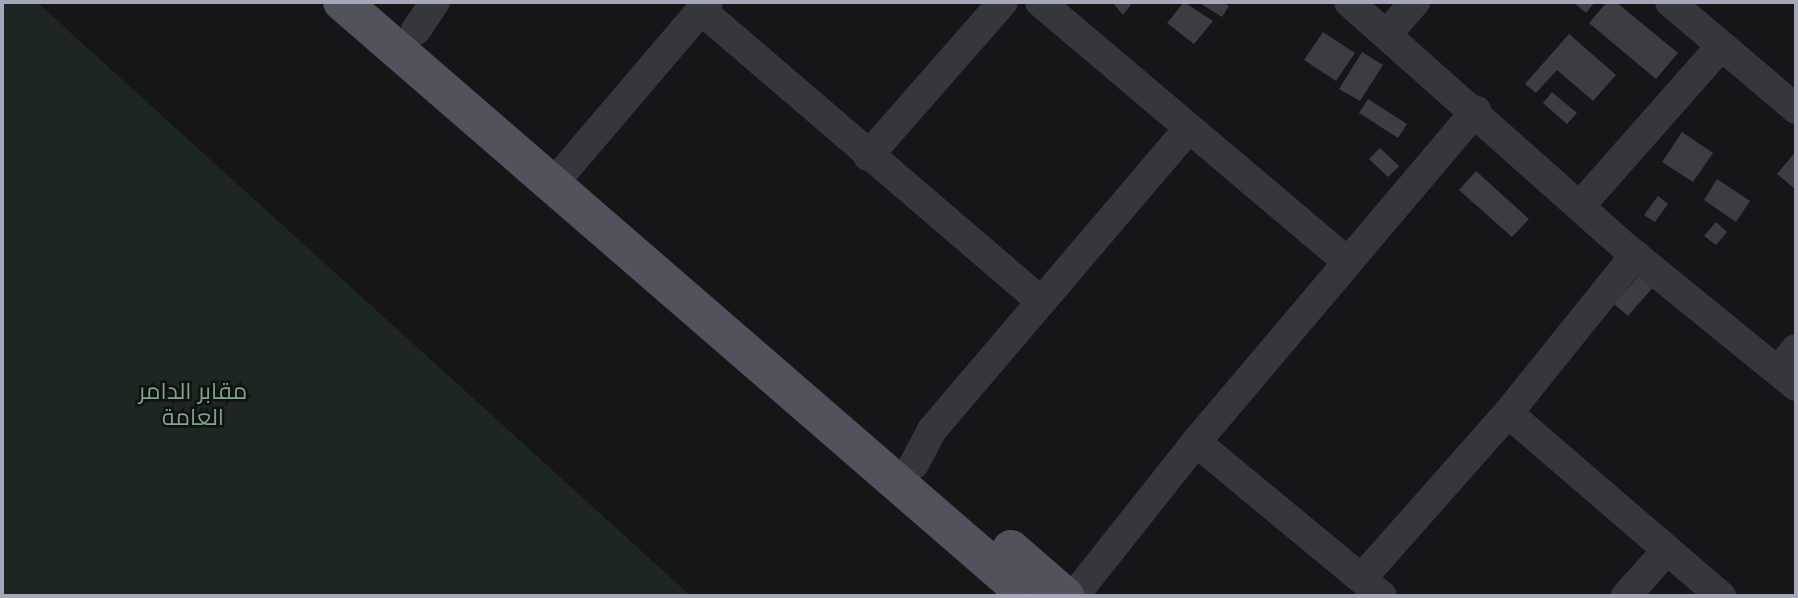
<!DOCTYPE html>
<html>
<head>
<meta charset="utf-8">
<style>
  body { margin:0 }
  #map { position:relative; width:1798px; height:598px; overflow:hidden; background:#161517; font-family:Inter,Cairo,sans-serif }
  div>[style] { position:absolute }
  .green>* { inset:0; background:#1d2620 }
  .building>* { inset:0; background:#3d3c42 }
  .street>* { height:30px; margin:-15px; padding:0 15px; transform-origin:15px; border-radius:15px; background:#36363d }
  .primary>* { height:38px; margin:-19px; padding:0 19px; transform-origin:19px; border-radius:19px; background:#52525c }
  span { translate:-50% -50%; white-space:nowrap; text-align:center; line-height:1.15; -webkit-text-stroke:5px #111012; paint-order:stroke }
  .park-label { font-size:23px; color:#7ca487 }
  .frame { position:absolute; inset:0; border:4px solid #a6a8b8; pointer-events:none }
</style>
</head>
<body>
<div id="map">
  <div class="green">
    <i style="clip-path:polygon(2px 2px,37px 2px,691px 596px,2px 596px)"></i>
  </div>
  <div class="building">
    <i style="clip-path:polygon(1112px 2px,1133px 2px,1123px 15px)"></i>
    <i style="clip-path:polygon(1184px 2px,1213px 21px,1194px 44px,1167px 23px)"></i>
    <i style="clip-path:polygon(1198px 2px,1222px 2px,1229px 6px,1222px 17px)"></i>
    <i style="clip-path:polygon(1573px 2px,1595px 2px,1586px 13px)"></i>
    <i style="clip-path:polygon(1607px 2px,1616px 2px,1678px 53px,1656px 79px,1589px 23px)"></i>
    <i style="clip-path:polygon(1323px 32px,1355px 53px,1336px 81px,1304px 60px)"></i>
    <i style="clip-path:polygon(1569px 34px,1616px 75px,1593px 101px,1557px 70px,1536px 93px,1525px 84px)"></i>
    <i style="clip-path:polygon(1362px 52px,1383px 65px,1360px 101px,1339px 89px)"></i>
    <i style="clip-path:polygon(1552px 92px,1577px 113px,1567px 124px,1543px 103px)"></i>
    <i style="clip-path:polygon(1368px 99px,1407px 124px,1398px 138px,1359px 113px)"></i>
    <i style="clip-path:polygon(1682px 132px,1713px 153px,1693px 182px,1662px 162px)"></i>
    <i style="clip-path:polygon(1380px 148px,1399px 166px,1388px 177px,1369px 159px)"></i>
    <i style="clip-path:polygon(1796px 151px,1796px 190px,1777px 174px)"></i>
    <i style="clip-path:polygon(1476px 171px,1529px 219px,1512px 237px,1459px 190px)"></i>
    <i style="clip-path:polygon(1717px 179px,1750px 201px,1736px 222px,1704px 200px)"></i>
    <i style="clip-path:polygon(1658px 196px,1668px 204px,1655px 222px,1644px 215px)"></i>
    <i style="clip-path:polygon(1716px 222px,1727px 232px,1716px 245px,1704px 236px)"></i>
    <i style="clip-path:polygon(1641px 273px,1655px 285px,1628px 316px,1614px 304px)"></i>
  </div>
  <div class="street">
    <i style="left:1040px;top:2px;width:402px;rotate:40.2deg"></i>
    <i style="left:1349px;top:2px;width:369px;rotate:41.6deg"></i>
    <i style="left:1625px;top:247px;width:220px;rotate:39.1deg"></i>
    <i style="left:1670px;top:2px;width:165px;rotate:40.3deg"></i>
    <i style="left:701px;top:10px;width:447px;rotate:40.6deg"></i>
    <i style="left:416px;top:30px;width:34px;rotate:-56deg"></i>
    <i style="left:1387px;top:34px;width:43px;rotate:-48.8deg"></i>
    <i style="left:868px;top:156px;width:205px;rotate:-48.8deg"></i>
    <i style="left:553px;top:184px;width:239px;rotate:-49.6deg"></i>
    <i style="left:1580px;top:206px;width:213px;rotate:-48.6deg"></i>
    <i style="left:1778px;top:371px;width:28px;rotate:-51deg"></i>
    <i style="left:1508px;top:413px;width:203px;rotate:-51.2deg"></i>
    <i style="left:1196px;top:442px;width:241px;rotate:39.6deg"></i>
    <i style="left:914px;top:464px;width:38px;rotate:-62deg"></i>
    <i style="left:932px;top:430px;width:394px;rotate:-49.6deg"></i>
    <i style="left:1362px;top:578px;width:220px;rotate:-48.5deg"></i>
    <i style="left:1508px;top:413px;width:281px;rotate:40.7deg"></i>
    <i style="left:1074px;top:596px;width:196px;rotate:-51.6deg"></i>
    <i style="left:1196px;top:442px;width:434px;rotate:-49.8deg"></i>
    <i style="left:1626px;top:596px;width:62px;rotate:-48.3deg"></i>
  </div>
  <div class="primary">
    <i style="left:342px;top:2px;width:907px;rotate:40.89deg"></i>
    <i style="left:1011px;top:549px;width:72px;rotate:41deg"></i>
  </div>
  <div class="park-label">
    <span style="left:193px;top:404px">مقابر الدامر<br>العامة</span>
  </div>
  <div class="frame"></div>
</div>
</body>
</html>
